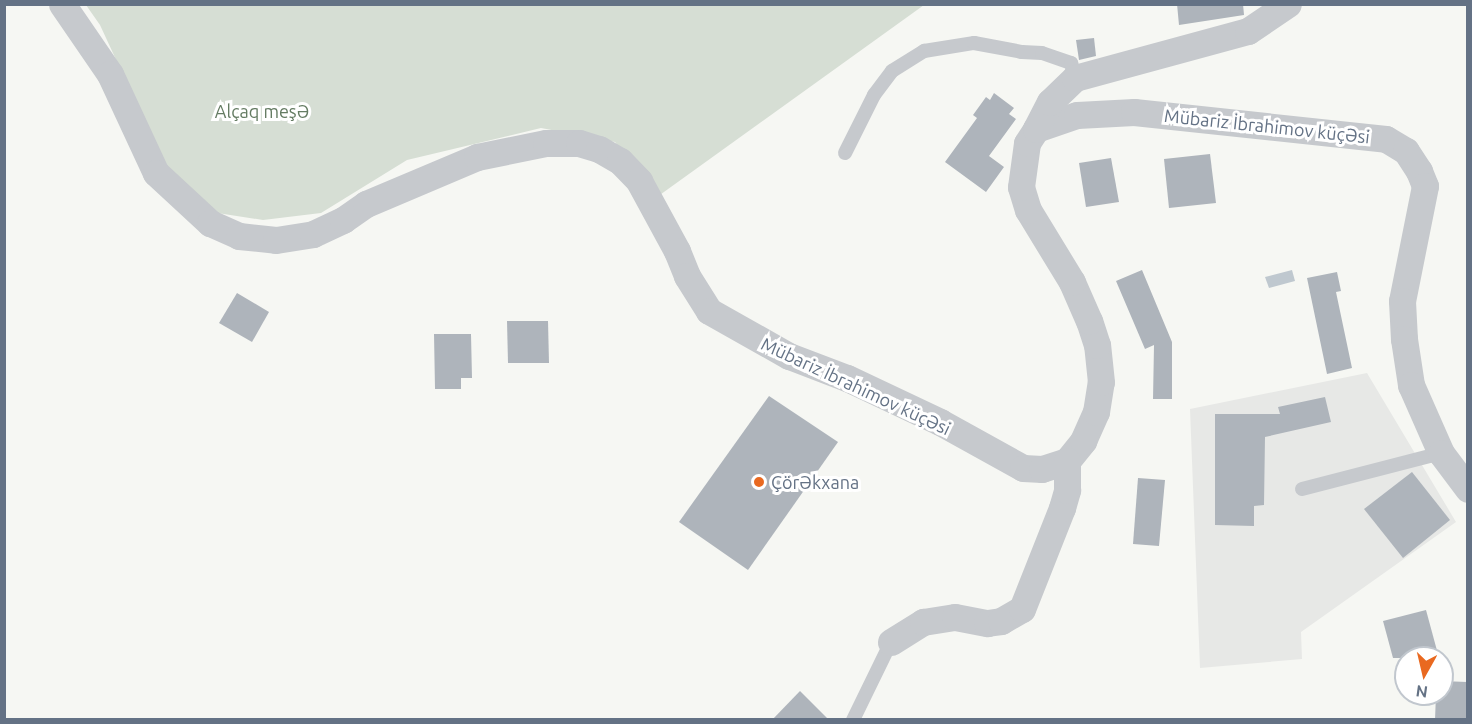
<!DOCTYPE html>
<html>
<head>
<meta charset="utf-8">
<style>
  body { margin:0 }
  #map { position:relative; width:1472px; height:724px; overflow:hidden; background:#f6f7f3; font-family:Ubuntu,sans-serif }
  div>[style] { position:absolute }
  .built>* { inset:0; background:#e7e8e6 }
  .green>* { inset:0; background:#d6ded4 }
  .water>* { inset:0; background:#bfc8cf }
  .building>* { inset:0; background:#aeb4bb }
  .lane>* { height:14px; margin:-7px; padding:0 7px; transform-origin:7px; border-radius:7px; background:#c6c9cd }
  .street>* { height:27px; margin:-13.5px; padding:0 13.5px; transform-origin:13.5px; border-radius:13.5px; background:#c6c9cd }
  .dots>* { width:16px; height:16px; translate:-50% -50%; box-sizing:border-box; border:3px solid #fff; border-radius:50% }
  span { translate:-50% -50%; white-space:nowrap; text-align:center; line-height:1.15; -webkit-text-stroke:6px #fff; paint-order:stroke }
  .park-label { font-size:18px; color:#657c63 }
  .street-label { font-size:18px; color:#647285 }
  .poi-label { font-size:18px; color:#647285 }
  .left { translate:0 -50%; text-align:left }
  .frame { position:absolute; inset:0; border:6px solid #647285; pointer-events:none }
  .north { position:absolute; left:1394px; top:646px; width:60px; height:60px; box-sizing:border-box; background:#fff; border:2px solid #c1c7ce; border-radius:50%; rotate:188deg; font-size:16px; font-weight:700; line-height:24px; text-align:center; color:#647285 }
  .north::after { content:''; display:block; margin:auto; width:21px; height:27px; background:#e96920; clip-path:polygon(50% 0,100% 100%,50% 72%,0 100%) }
</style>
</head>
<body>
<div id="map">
  <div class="built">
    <i style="clip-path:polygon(1367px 373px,1456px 522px,1301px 632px,1302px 659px,1200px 668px,1190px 409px)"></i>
  </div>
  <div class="green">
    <i style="clip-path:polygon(86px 5px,924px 5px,657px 197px,615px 142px,541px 128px,407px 160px,321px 213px,263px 220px,211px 212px,168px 172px,100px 25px)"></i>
  </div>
  <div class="water">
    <i style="clip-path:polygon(1292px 270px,1295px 281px,1269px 288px,1265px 277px)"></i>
  </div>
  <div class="building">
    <i style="clip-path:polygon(1177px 4px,1243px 4px,1244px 15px,1179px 25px)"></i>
    <i style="clip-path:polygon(1094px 38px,1096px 56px,1079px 60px,1076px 40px)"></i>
    <i style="clip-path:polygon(994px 93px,1014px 108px,1009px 114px,1016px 119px,989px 156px,1004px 167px,986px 192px,945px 162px,977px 118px,973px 115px,986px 97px,990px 100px)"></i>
    <i style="clip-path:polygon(1210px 154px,1216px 203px,1169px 208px,1164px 159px)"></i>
    <i style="clip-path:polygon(1111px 158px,1119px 202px,1086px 207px,1079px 163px)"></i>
    <i style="clip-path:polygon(1142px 270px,1172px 342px,1172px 399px,1153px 399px,1154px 345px,1145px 349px,1116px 281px)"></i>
    <i style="clip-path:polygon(1337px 272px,1341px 291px,1336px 292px,1352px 368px,1327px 374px,1307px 278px)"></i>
    <i style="clip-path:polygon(237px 293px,269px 312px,252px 342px,219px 323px)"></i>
    <i style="clip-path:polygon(507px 321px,548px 321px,549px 363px,508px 363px)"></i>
    <i style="clip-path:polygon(434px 334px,471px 334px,472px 378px,461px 378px,461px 389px,435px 389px)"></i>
    <i style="clip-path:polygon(769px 396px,838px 442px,748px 570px,679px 522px)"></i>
    <i style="clip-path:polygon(1325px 397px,1331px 422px,1265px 437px,1264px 505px,1254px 506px,1254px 526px,1215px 525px,1215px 414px,1280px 414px,1278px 407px)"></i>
    <i style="clip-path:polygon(1412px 472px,1450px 520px,1403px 558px,1364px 509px)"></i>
    <i style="clip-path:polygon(1138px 478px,1165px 480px,1159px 546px,1133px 544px)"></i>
    <i style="clip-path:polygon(1426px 610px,1439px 658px,1393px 658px,1383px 621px)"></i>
    <i style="clip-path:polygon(1442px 681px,1467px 682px,1467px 720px,1435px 720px,1436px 694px,1442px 694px)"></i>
    <i style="clip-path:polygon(800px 691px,829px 720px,772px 720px)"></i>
  </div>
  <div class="lane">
    <i style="left:845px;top:153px;width:65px;rotate:-63.4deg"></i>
    <i style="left:874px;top:95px;width:30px;rotate:-53deg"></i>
    <i style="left:892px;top:71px;width:38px;rotate:-32deg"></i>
    <i style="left:924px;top:51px;width:51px;rotate:-9.1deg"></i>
    <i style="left:974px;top:43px;width:49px;rotate:10.6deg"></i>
    <i style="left:1022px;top:52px;width:20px;rotate:3deg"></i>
    <i style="left:1042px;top:53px;width:31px;rotate:19deg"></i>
    <i style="left:1071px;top:63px;width:16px;rotate:75deg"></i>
    <i style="left:1302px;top:489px;width:144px;rotate:-14.5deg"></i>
    <i style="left:853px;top:720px;width:87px;rotate:-64deg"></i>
  </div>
  <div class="street">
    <i style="left:62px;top:4px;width:85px;rotate:55.6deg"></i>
    <i style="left:110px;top:74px;width:109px;rotate:65.1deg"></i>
    <i style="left:156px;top:173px;width:74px;rotate:42.8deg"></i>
    <i style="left:210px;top:223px;width:32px;rotate:24deg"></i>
    <i style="left:239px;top:236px;width:37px;rotate:6deg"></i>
    <i style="left:276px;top:240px;width:37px;rotate:-9deg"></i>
    <i style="left:313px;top:234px;width:33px;rotate:-25deg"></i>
    <i style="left:343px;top:220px;width:28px;rotate:-35deg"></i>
    <i style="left:366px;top:204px;width:121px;rotate:-22.9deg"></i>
    <i style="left:477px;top:157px;width:70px;rotate:-11.5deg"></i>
    <i style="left:546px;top:143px;width:33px"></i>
    <i style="left:579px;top:143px;width:21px;rotate:17deg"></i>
    <i style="left:599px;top:149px;width:24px;rotate:30deg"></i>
    <i style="left:620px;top:161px;width:28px;rotate:46deg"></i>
    <i style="left:639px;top:181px;width:80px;rotate:61.5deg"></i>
    <i style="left:677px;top:251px;width:27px;rotate:68deg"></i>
    <i style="left:687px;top:276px;width:41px;rotate:57.8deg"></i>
    <i style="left:709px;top:311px;width:92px;rotate:29.4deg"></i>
    <i style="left:789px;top:356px;width:62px;rotate:20.8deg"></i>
    <i style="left:847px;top:378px;width:103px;rotate:25.3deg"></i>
    <i style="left:940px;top:422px;width:95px;rotate:29deg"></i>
    <i style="left:1023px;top:468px;width:19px;rotate:3deg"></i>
    <i style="left:1042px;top:469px;width:26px;rotate:-18deg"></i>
    <i style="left:1067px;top:461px;width:26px;rotate:-51deg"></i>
    <i style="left:1083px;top:441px;width:32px;rotate:-66deg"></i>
    <i style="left:1096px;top:412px;width:30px;rotate:-81deg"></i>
    <i style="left:1101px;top:382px;width:37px;rotate:-96deg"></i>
    <i style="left:1097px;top:345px;width:25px;rotate:-108deg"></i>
    <i style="left:1089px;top:321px;width:43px;rotate:-113.6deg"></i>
    <i style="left:1072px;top:282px;width:84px;rotate:-121.4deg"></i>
    <i style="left:1028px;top:210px;width:24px;rotate:-107deg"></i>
    <i style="left:1021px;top:187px;width:44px;rotate:-82.2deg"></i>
    <i style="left:1027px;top:143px;width:17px;rotate:-57deg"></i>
    <i style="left:1036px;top:129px;width:43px;rotate:-18.9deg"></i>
    <i style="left:1077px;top:115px;width:57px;rotate:-3deg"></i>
    <i style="left:1134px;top:112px;width:253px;rotate:6.1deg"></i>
    <i style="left:1386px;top:139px;width:23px;rotate:31deg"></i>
    <i style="left:1406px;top:151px;width:24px;rotate:57deg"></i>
    <i style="left:1419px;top:171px;width:16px;rotate:68deg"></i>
    <i style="left:1425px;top:186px;width:117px;rotate:101.3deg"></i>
    <i style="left:1402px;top:301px;width:38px;rotate:87deg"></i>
    <i style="left:1404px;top:339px;width:47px;rotate:81.3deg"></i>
    <i style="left:1411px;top:385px;width:74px;rotate:66.2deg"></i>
    <i style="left:1441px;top:453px;width:45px;rotate:53.1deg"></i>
    <i style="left:1036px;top:129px;width:30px;rotate:-63deg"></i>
    <i style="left:1050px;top:102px;width:35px;rotate:-44deg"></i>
    <i style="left:1075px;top:78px;width:179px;rotate:-15.2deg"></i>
    <i style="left:1248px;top:31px;width:48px;rotate:-34deg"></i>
    <i style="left:891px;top:642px;width:38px;rotate:-32deg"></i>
    <i style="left:923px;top:622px;width:32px;rotate:-9deg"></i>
    <i style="left:955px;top:617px;width:33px;rotate:11deg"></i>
    <i style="left:987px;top:623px;width:14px;rotate:-8deg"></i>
    <i style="left:1001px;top:621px;width:24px;rotate:-30deg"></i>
    <i style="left:1022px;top:609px;width:109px;rotate:-68.4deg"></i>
    <i style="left:1062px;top:508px;width:19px;rotate:-74deg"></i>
    <i style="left:1067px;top:490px;width:29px;rotate:-90deg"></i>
  </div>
  <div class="dots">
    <i style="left:759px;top:482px;background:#e96920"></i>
  </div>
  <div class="park-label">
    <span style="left:262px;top:111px">Alçaq meşə</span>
  </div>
  <div class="street-label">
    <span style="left:1267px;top:126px;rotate:6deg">Mübariz İbrahimov küçəsi</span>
    <span style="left:856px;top:386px;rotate:25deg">Mübariz İbrahimov küçəsi</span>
  </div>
  <div class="poi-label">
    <span class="left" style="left:771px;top:482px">Çörəkxana</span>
  </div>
  <div class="frame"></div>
  <div class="north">N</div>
</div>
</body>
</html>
